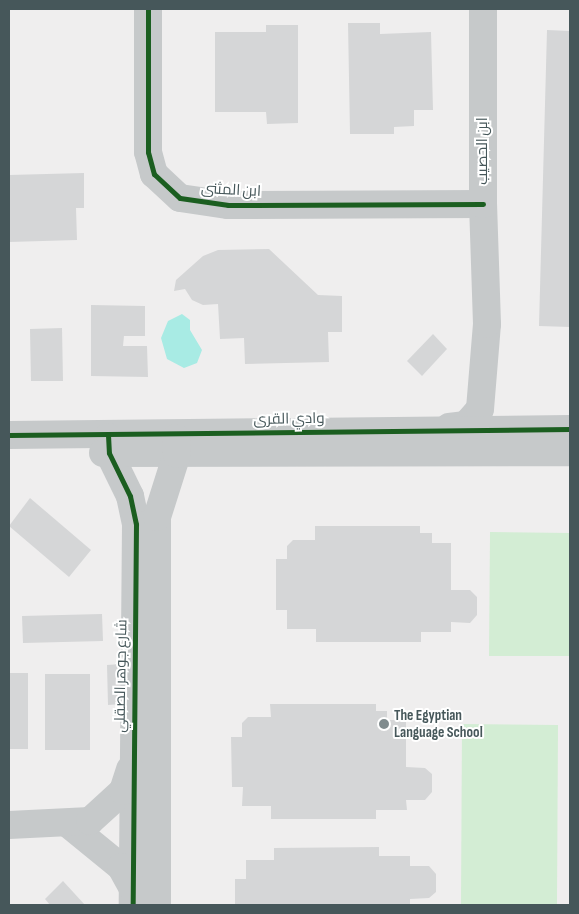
<!DOCTYPE html>
<html>
<head>
<meta charset="utf-8">
<style>
  body { margin:0 }
  #map { position:relative; width:579px; height:914px; overflow:hidden; background:#efeeee; font-family:"Sofia Sans Condensed",Cairo,sans-serif }
  div>[style] { position:absolute }
  .green>* { inset:0; background:#d3edd4 }
  .water>* { inset:0; background:#a8ebe4 }
  .building>* { inset:0; background:#d5d6d7 }
  .street>* { height:28px; margin:-14px; padding:0 14px; transform-origin:14px; border-radius:14px; background:#c6c9ca }
  .cycleway>* { height:5px; margin:-2.5px; padding:0 2.5px; transform-origin:2.5px; border-radius:2.5px; background:#1b5e20 }
  .dots>* { width:14px; height:14px; translate:-50% -50%; box-sizing:border-box; border:2px solid #fff; border-radius:50% }
  span { translate:-50% -50%; white-space:nowrap; text-align:center; line-height:1.15; -webkit-text-stroke:4px #fff; paint-order:stroke }
  .street-label { font-size:15px; color:#46575a }
  .poi-label { font-size:15px; color:#46575a; font-weight:700 }
  .left { translate:0 -50%; text-align:left }
  .frame { position:absolute; inset:0; border:10px solid #46575a; pointer-events:none }
</style>
</head>
<body>
<div id="map">
  <div class="green">
    <i style="clip-path:polygon(490px 532px,570px 533px,570px 656px,489px 656px)"></i>
    <i style="clip-path:polygon(462px 724px,558px 725px,557px 905px,461px 905px)"></i>
  </div>
  <div class="water">
    <i style="clip-path:polygon(182px 314px,190px 320px,190px 330px,202px 350px,197px 363px,184px 368px,167px 359px,161px 338px,168px 321px)"></i>
  </div>
  <div class="building">
    <i style="clip-path:polygon(348px 23px,380px 23px,380px 34px,431px 32px,433px 110px,414px 110px,414px 126px,394px 127px,394px 134px,350px 134px)"></i>
    <i style="clip-path:polygon(266px 25px,298px 25px,298px 123px,267px 124px,266px 112px,215px 112px,215px 32px,266px 32px)"></i>
    <i style="clip-path:polygon(547px 30px,570px 31px,570px 327px,539px 326px)"></i>
    <i style="clip-path:polygon(84px 173px,84px 208px,76px 208px,77px 240px,9px 242px,9px 175px)"></i>
    <i style="clip-path:polygon(269px 249px,318px 295px,342px 296px,342px 332px,328px 332px,329px 362px,245px 364px,244px 338px,220px 339px,218px 304px,203px 305px,192px 300px,185px 289px,174px 291px,176px 280px,203px 256px,218px 250px)"></i>
    <i style="clip-path:polygon(91px 305px,145px 306px,145px 336px,124px 336px,123px 346px,147px 346px,148px 377px,91px 376px)"></i>
    <i style="clip-path:polygon(62px 328px,63px 381px,31px 381px,30px 329px)"></i>
    <i style="clip-path:polygon(433px 334px,447px 349px,422px 376px,407px 361px)"></i>
    <i style="clip-path:polygon(30px 498px,91px 550px,69px 577px,9px 526px)"></i>
    <i style="clip-path:polygon(315px 526px,420px 526px,420px 533px,432px 533px,432px 543px,451px 543px,451px 590px,470px 590px,477px 597px,477px 615px,470px 623px,451px 622px,451px 632px,421px 632px,421px 642px,316px 642px,316px 629px,287px 629px,287px 610px,276px 610px,276px 559px,287px 559px,287px 546px,293px 540px,315px 540px)"></i>
    <i style="clip-path:polygon(102px 614px,103px 641px,23px 643px,22px 616px)"></i>
    <i style="clip-path:polygon(121px 664px,122px 704px,108px 705px,107px 665px)"></i>
    <i style="clip-path:polygon(9px 673px,28px 673px,28px 749px,9px 749px)"></i>
    <i style="clip-path:polygon(45px 674px,90px 674px,90px 750px,45px 750px)"></i>
    <i style="clip-path:polygon(270px 704px,376px 704px,376px 711px,387px 711px,387px 720px,406px 720px,406px 767px,425px 768px,432px 774px,432px 792px,425px 800px,406px 800px,407px 810px,376px 810px,376px 819px,271px 819px,271px 806px,242px 806px,243px 787px,232px 787px,231px 737px,242px 737px,242px 723px,248px 717px,271px 717px)"></i>
    <i style="clip-path:polygon(379px 847px,379px 856px,410px 856px,410px 866px,429px 866px,436px 874px,436px 892px,429px 898px,410px 899px,410px 905px,235px 905px,235px 879px,246px 879px,246px 860px,274px 860px,274px 848px)"></i>
    <i style="clip-path:polygon(63px 881px,85px 905px,50px 905px,45px 899px)"></i>
  </div>
  <div class="street">
    <i style="left:148px;top:9px;width:143px;rotate:90deg"></i>
    <i style="left:148px;top:152px;width:23px;rotate:75deg"></i>
    <i style="left:154px;top:174px;width:35px;rotate:43deg"></i>
    <i style="left:180px;top:198px;width:49px;rotate:8.3deg"></i>
    <i style="left:228px;top:205px;width:255px;rotate:-0.2deg"></i>
    <i style="left:449px;top:427px;width:17px;rotate:-7deg"></i>
    <i style="left:466px;top:425px;width:21px;rotate:-49deg"></i>
    <i style="left:480px;top:409px;width:85px;rotate:-85.3deg"></i>
    <i style="left:487px;top:324px;width:120px;rotate:-91.9deg"></i>
    <i style="left:483px;top:204px;width:195px;rotate:-90deg"></i>
    <i style="left:9px;top:435px;width:561px;rotate:-0.61deg"></i>
    <i style="left:108px;top:437px;width:16px;rotate:86deg"></i>
    <i style="left:109px;top:453px;width:48px;rotate:64deg"></i>
    <i style="left:130px;top:496px;width:29px;rotate:78deg"></i>
    <i style="left:136px;top:524px;width:381px;rotate:90.5deg"></i>
    <i style="left:103px;top:453px;width:467px;rotate:-0.1deg"></i>
    <i style="left:67px;top:823px;width:70px;rotate:39.2deg"></i>
    <i style="left:121px;top:867px;width:25px;rotate:61deg"></i>
    <i style="left:9px;top:825px;width:81px;rotate:-2.8deg"></i>
    <i style="left:90px;top:821px;width:45px;rotate:-42.3deg"></i>
    <i style="left:123px;top:791px;width:23px;rotate:-72deg"></i>
    <i style="left:157px;top:905px;width:388px;rotate:-90deg"></i>
    <i style="left:157px;top:517px;width:66px;rotate:-72.4deg"></i>
    <i style="left:177px;top:454px;width:16px;rotate:-94deg"></i>
  </div>
  <div class="cycleway">
    <i style="left:148px;top:9px;width:143px;rotate:90deg"></i>
    <i style="left:148px;top:152px;width:23px;rotate:75deg"></i>
    <i style="left:154px;top:174px;width:35px;rotate:43deg"></i>
    <i style="left:180px;top:198px;width:49px;rotate:8.3deg"></i>
    <i style="left:228px;top:205px;width:255px;rotate:-0.2deg"></i>
    <i style="left:9px;top:435px;width:561px;rotate:-0.61deg"></i>
    <i style="left:108px;top:435px;width:18px;rotate:87deg"></i>
    <i style="left:109px;top:453px;width:48px;rotate:64deg"></i>
    <i style="left:130px;top:496px;width:29px;rotate:78deg"></i>
    <i style="left:136px;top:524px;width:381px;rotate:90.5deg"></i>
  </div>
  <div class="dots">
    <i style="left:384px;top:724px;background:#818c8e"></i>
  </div>
  <div class="street-label">
    <span style="left:483px;top:151px;rotate:-90deg">ابن الحصيب</span>
    <span style="left:231px;top:190px;rotate:3deg">ابن المثنى</span>
    <span style="left:289px;top:419px;rotate:-1deg">وادي القرى</span>
    <span style="left:121px;top:676px;rotate:-89deg">شارع جوهر الصقلي</span>
  </div>
  <div class="poi-label">
    <span class="left" style="left:394px;top:724px">The Egyptian<br>Language School</span>
  </div>
  <div class="frame"></div>
</div>
</body>
</html>
